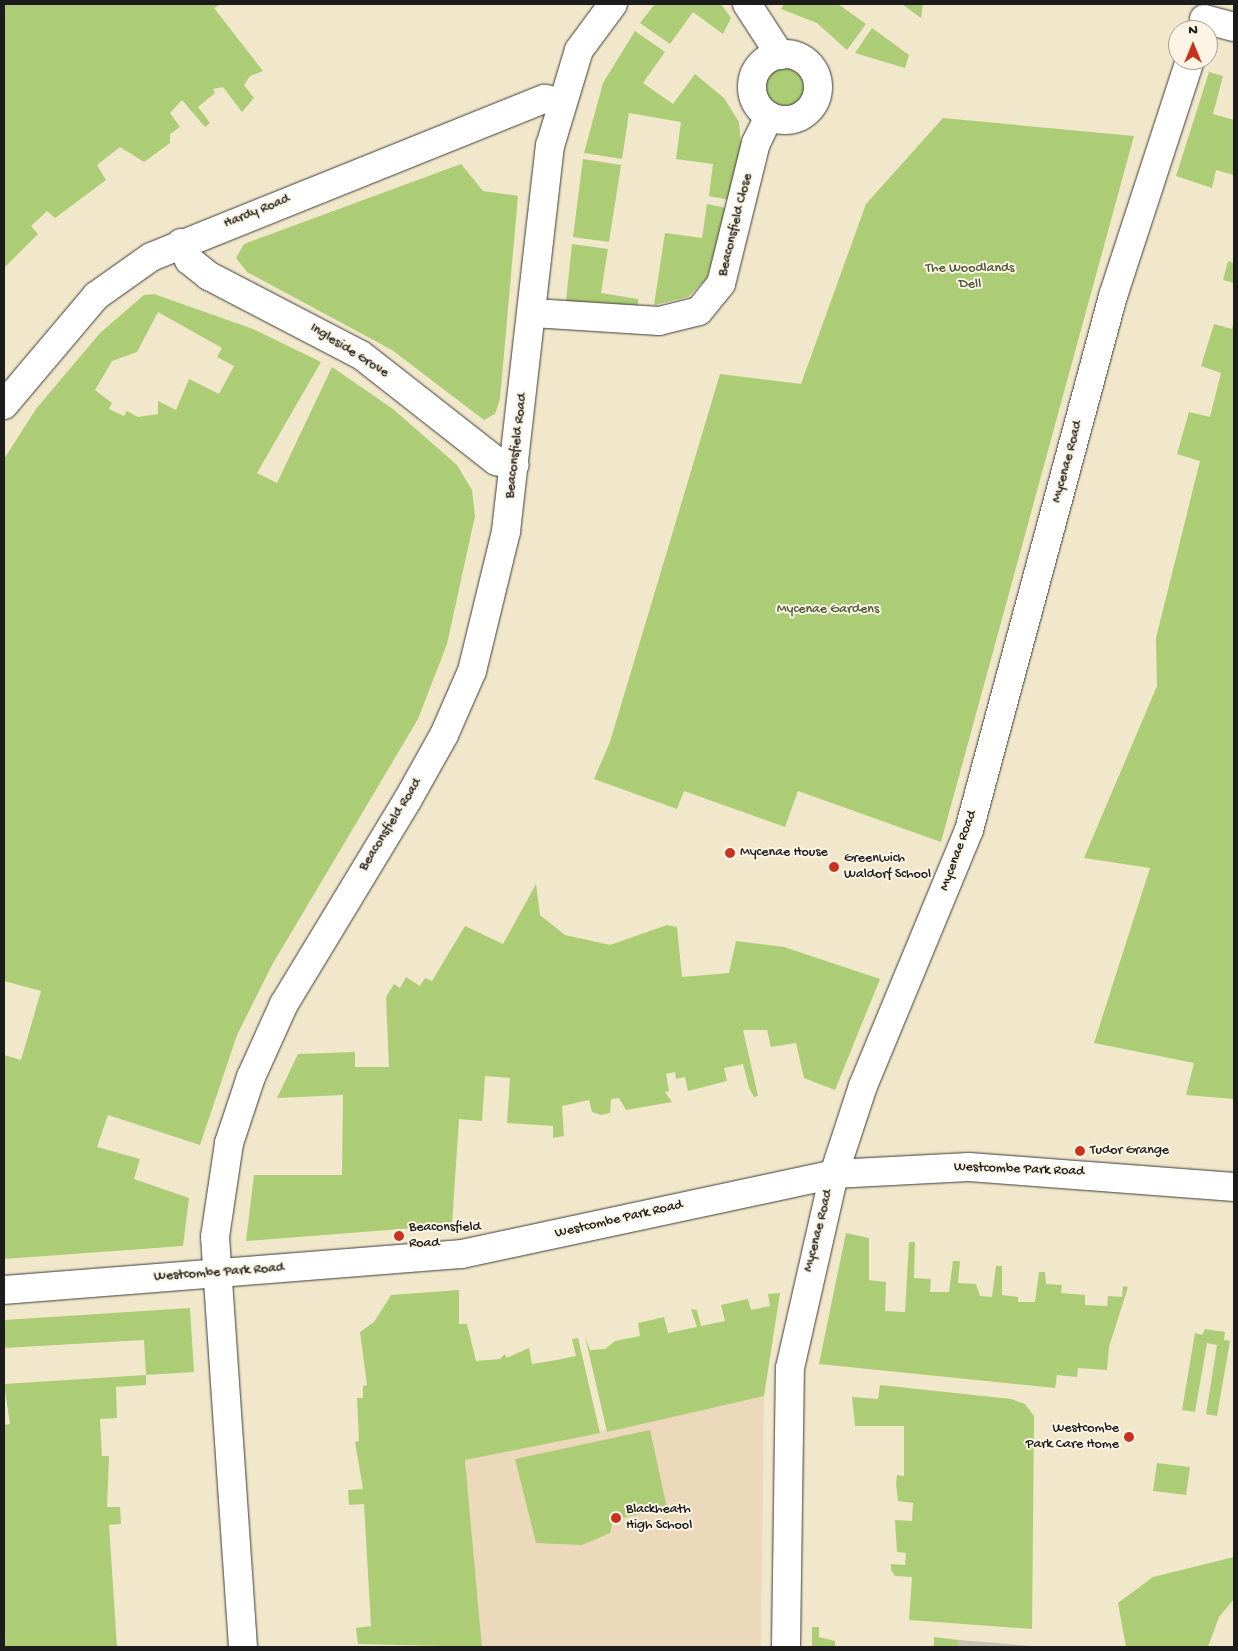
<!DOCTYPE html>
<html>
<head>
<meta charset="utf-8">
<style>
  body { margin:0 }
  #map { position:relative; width:1238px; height:1651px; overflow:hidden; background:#f1e7cb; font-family:"Gochi Hand",sans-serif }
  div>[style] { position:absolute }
  .built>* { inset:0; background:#ecd8ba }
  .industrial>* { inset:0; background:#cbc3b8 }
  .green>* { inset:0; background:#accd75 }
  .round { border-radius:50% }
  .roads { filter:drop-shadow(0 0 1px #3c3a36) drop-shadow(0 0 1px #3c3a36) }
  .minor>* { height:28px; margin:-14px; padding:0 14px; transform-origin:14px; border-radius:14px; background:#fff }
  .minor>.ring { margin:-14px; padding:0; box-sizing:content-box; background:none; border:28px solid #fff; border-radius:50% }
  .dots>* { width:14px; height:14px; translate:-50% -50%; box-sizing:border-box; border:2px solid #fcf5e5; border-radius:50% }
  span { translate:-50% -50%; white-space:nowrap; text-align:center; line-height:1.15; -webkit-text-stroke:4px #fcf5e5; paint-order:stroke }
  .street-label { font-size:14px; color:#1c1c1c }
  .park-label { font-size:14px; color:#4e5a3b }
  .poi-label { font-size:14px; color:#1c1c1c }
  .left { translate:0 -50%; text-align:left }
  .right { translate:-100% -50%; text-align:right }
  .frame { position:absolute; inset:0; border:5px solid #1c1c1c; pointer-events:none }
  .north { position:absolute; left:1168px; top:20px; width:50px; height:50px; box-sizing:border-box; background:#fcf5e5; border:1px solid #a29e95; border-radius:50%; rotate:0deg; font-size:14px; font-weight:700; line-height:20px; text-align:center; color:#1c1c1c }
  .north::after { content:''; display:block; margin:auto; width:18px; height:22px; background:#c8321e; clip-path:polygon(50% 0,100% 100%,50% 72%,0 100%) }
</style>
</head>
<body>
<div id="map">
  <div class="built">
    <i style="clip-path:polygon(764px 1396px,761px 1647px,482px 1647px,465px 1460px)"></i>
  </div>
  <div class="industrial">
    <i style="clip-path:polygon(959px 1640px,1032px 1646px,1032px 1647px,958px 1647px)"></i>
  </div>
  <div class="green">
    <i style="clip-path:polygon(4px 4px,221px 4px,214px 8px,263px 71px,250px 76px,244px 85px,254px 98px,242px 112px,223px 87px,213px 89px,215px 93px,198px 107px,210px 123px,205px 127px,182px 100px,170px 113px,180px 127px,170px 134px,170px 143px,144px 162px,120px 147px,97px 165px,106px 180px,55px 218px,47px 211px,31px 226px,38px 234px,4px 268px)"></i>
    <i style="clip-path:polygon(655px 4px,721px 4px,731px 18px,723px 34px,693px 12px,670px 44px,640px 23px)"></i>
    <i style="clip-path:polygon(784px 4px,838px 4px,866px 24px,847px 50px,817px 23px,781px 9px)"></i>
    <i style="clip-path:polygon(902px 4px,923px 4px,921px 18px)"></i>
    <i style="clip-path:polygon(872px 28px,909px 55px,905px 68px,855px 53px)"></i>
    <i style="clip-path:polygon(635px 31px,665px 52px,643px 83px,673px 104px,695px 74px,724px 98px,739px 122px,741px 146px,729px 200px,709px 196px,713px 164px,676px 159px,681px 122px,629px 113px,622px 159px,584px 153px,603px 83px)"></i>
    <i class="round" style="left:759px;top:61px;width:52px;height:52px"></i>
    <i style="clip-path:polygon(1209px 72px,1223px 76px,1213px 114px,1234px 120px,1234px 175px,1216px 170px,1212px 188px,1176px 176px)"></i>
    <i style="clip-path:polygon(943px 118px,1134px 136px,941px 842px,798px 791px,785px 827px,684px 791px,677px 809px,594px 779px,610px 742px,720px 374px,801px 384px,866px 204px)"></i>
    <i style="clip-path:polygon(583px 159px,621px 165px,609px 242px,573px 237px)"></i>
    <i style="clip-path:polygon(461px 164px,483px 191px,518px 196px,500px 399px,495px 414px,484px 420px,392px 350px,247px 272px,236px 258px,244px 244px)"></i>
    <i style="clip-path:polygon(707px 204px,726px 208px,707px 278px,688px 297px,654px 305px,665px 233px,702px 238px)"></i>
    <i style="clip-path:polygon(572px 244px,608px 249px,601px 293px,638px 299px,638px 305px,566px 301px)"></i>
    <i style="clip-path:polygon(1228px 261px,1234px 263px,1234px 283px,1223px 280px)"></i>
    <i style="clip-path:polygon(evenodd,154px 294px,253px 329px,321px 362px,257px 473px,277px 483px,332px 367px,393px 409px,457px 465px,472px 490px,475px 516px,447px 644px,418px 719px,272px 965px,237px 1035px,200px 1145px,108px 1115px,97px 1147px,140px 1159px,134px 1179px,189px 1198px,183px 1246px,4px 1259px,4px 1055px,21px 1060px,41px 991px,4px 981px,4px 459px,36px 409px,100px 333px,144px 295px,154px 294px,158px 312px,222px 348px,217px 357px,234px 366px,219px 394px,189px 379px,176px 410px,158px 401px,158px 414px,138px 417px,127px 411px,124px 416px,109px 409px,112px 403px,95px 390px,112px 361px,137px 352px,158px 312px)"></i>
    <i style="clip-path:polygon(1234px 320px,1234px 1099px,1186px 1095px,1194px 1063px,1094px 1043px,1150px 868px,1084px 858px,1157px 686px,1156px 638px,1200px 461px,1177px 454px,1189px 412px,1210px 417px,1221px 373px,1201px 366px,1214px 324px,1232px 329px)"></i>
    <i style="clip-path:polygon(536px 884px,540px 915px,565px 935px,610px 945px,667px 925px,677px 927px,682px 977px,729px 973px,736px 941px,784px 947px,880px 979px,835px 1090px,804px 1078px,796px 1043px,771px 1047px,767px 1030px,743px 1030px,758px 1096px,754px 1097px,749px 1088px,743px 1064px,724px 1068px,727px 1081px,688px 1091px,685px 1077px,676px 1079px,675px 1072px,666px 1074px,669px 1091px,665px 1092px,672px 1102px,626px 1110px,619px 1098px,611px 1099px,610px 1113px,601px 1115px,592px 1112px,589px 1100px,562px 1106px,564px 1136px,553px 1138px,553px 1126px,507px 1123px,510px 1078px,485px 1076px,482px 1121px,459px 1119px,452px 1225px,246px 1241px,254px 1175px,342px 1175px,343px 1095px,277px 1098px,298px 1054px,355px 1052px,355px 1067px,389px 1067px,386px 997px,394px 984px,400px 988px,406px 977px,420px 986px,425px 978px,432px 981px,465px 926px,503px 944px)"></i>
    <i style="clip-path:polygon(846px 1233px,869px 1238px,869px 1280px,886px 1282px,885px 1311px,905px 1312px,909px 1242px,915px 1242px,914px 1278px,931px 1279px,930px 1292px,949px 1292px,953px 1261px,960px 1261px,958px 1283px,976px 1284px,980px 1296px,992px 1297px,996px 1266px,1002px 1266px,1002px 1295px,1018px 1297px,1018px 1302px,1035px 1302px,1039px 1272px,1045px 1272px,1046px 1284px,1062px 1285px,1061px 1293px,1085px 1295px,1085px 1305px,1107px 1306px,1108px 1296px,1122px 1297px,1123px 1286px,1128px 1287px,1109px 1347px,1107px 1370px,1078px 1368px,1077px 1377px,1057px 1375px,1055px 1388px,819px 1364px)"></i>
    <i style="clip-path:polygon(459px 1290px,459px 1324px,467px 1324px,476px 1361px,500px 1359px,505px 1354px,506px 1358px,529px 1348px,532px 1364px,557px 1360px,576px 1356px,572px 1339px,578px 1338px,600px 1433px,465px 1460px,482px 1647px,358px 1644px,356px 1628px,371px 1626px,364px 1504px,349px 1505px,348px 1490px,363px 1489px,355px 1442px,359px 1441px,357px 1398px,363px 1398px,363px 1386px,367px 1385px,360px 1332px,374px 1322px,391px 1295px)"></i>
    <i style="clip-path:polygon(780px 1293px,764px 1396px,607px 1432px,585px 1336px,590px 1350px,605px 1349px,615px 1341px,640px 1336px,638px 1323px,664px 1317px,668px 1333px,697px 1327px,691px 1309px,697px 1310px,701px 1326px,725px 1321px,721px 1305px,748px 1299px,751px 1310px,770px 1306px,768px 1294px)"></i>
    <i style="clip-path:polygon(190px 1308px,194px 1372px,146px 1375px,146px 1385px,116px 1387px,117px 1418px,100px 1419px,102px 1456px,109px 1456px,107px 1507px,120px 1507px,121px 1524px,109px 1525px,117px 1647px,4px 1647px,4px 1425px,10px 1424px,4px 1384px,146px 1375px,144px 1340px,4px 1348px,4px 1320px)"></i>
    <i style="clip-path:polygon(1205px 1329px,1225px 1332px,1224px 1340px,1230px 1341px,1217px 1416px,1206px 1414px,1217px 1345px,1207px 1343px,1195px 1412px,1182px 1410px,1195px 1333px,1202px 1335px)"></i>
    <i style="clip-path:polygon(880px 1385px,1011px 1399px,1025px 1404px,1034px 1416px,1032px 1629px,909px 1620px,912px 1577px,895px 1576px,891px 1570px,891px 1564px,905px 1565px,906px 1553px,897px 1552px,895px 1520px,912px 1521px,913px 1503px,898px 1501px,896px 1484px,897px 1475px,904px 1476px,904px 1426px,855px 1426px,852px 1397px,878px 1399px)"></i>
    <i style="clip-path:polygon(650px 1430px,667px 1508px,613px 1520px,610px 1533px,582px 1545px,536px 1543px,515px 1459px)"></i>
    <i style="clip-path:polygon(1157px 1463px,1190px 1467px,1186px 1495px,1153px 1491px)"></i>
    <i style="clip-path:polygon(1234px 1557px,1234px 1599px,1219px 1617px,1208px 1647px,1126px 1647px,1118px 1603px,1153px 1577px)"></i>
    <i style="clip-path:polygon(812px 1627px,819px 1627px,819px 1637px,835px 1641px,835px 1647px,812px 1647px)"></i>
    <i style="clip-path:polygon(934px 1637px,959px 1640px,958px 1647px,934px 1647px)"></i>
  </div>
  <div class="roads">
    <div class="minor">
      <i style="left:747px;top:4px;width:61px;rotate:57.1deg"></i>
      <i style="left:1204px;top:19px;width:31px;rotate:15deg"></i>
      <i class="ring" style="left:752px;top:54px;width:38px;height:38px"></i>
      <i style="left:181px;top:243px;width:19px;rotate:65deg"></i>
      <i style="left:189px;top:260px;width:26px;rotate:39deg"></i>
      <i style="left:209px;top:276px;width:171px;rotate:27.5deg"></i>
      <i style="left:361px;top:355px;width:172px;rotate:38.1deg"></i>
      <i style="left:496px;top:461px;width:19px;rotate:12deg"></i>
      <i style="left:533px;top:313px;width:126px;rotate:3.6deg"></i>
      <i style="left:659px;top:321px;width:41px;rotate:-14deg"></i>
      <i style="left:699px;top:311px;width:35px;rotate:-51deg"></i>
      <i style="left:721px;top:284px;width:145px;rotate:-76.1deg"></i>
      <i style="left:756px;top:143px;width:30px;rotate:-64deg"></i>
      <i style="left:4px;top:405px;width:143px;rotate:-49.8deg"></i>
      <i style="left:96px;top:296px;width:67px;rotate:-35.3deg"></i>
      <i style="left:151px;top:257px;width:424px;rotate:-21.9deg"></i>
      <i style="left:545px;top:99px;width:16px;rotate:11deg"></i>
      <i style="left:4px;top:1290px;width:459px;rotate:-4.5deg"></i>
      <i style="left:462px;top:1254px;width:381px;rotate:-12.1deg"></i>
      <i style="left:834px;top:1174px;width:135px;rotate:-3deg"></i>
      <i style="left:969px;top:1167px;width:266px;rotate:4.3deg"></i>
      <i style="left:243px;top:1647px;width:411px;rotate:-93.9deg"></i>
      <i style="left:215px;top:1237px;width:95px;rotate:-81.5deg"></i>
      <i style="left:229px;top:1143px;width:70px;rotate:-71.6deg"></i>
      <i style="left:251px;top:1077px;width:80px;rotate:-65.7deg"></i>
      <i style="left:284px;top:1004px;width:237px;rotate:-58.8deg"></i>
      <i style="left:407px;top:801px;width:76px;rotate:-60.7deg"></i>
      <i style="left:444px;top:735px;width:70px;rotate:-66.4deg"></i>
      <i style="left:472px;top:671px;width:144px;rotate:-76.3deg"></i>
      <i style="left:506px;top:531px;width:388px;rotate:-83.5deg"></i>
      <i style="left:550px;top:146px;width:100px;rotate:-73.2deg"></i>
      <i style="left:579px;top:50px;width:57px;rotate:-53.5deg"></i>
      <i style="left:786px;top:1647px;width:279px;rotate:-89.2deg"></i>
      <i style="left:790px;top:1368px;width:199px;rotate:-77.2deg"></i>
      <i style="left:834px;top:1174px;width:93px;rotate:-71.8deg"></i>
      <i style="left:863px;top:1086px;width:277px;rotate:-67.5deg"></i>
      <i style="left:969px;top:830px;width:553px;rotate:-74.91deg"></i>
      <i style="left:1113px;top:296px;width:248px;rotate:-71.9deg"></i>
    </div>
  </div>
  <div class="dots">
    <i style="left:730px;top:853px;background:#c8321e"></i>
    <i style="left:834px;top:867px;background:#c8321e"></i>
    <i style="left:1080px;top:1151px;background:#c8321e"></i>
    <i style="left:399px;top:1236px;background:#c8321e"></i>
    <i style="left:1129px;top:1437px;background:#c8321e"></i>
    <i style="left:616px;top:1518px;background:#c8321e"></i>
  </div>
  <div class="street-label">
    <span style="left:257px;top:212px;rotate:-22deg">Hardy Road</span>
    <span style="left:736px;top:225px;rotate:-76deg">Beaconsfield Close</span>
    <span style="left:349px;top:351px;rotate:32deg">Ingleside Grove</span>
    <span style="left:517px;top:446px;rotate:-83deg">Beaconsfield Road</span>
    <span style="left:1068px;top:462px;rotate:-75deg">Mycenae Road</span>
    <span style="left:391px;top:825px;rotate:-58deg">Beaconsfield Road</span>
    <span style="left:959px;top:851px;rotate:-70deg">Mycenae Road</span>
    <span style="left:1019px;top:1170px;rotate:2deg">Westcombe Park Road</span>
    <span style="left:619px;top:1220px;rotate:-13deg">Westcombe Park Road</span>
    <span style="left:819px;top:1231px;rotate:-76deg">Mycenae Road</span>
    <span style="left:219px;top:1273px;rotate:-4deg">Westcombe Park Road</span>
  </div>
  <div class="park-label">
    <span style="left:970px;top:277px">The Woodlands<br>Dell</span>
    <span style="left:828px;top:610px">Mycenae Gardens</span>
  </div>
  <div class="poi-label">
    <span class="left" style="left:740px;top:853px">Mycenae House</span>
    <span class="left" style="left:844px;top:867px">Greenwich<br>Waldorf School</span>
    <span class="left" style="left:1090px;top:1151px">Tudor Grange</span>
    <span class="left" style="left:409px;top:1236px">Beaconsfield<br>Road</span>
    <span class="right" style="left:1119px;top:1437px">Westcombe<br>Park Care Home</span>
    <span class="left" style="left:626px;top:1518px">Blackheath<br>High School</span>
  </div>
  <div class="frame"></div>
  <div class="north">N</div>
</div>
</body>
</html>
